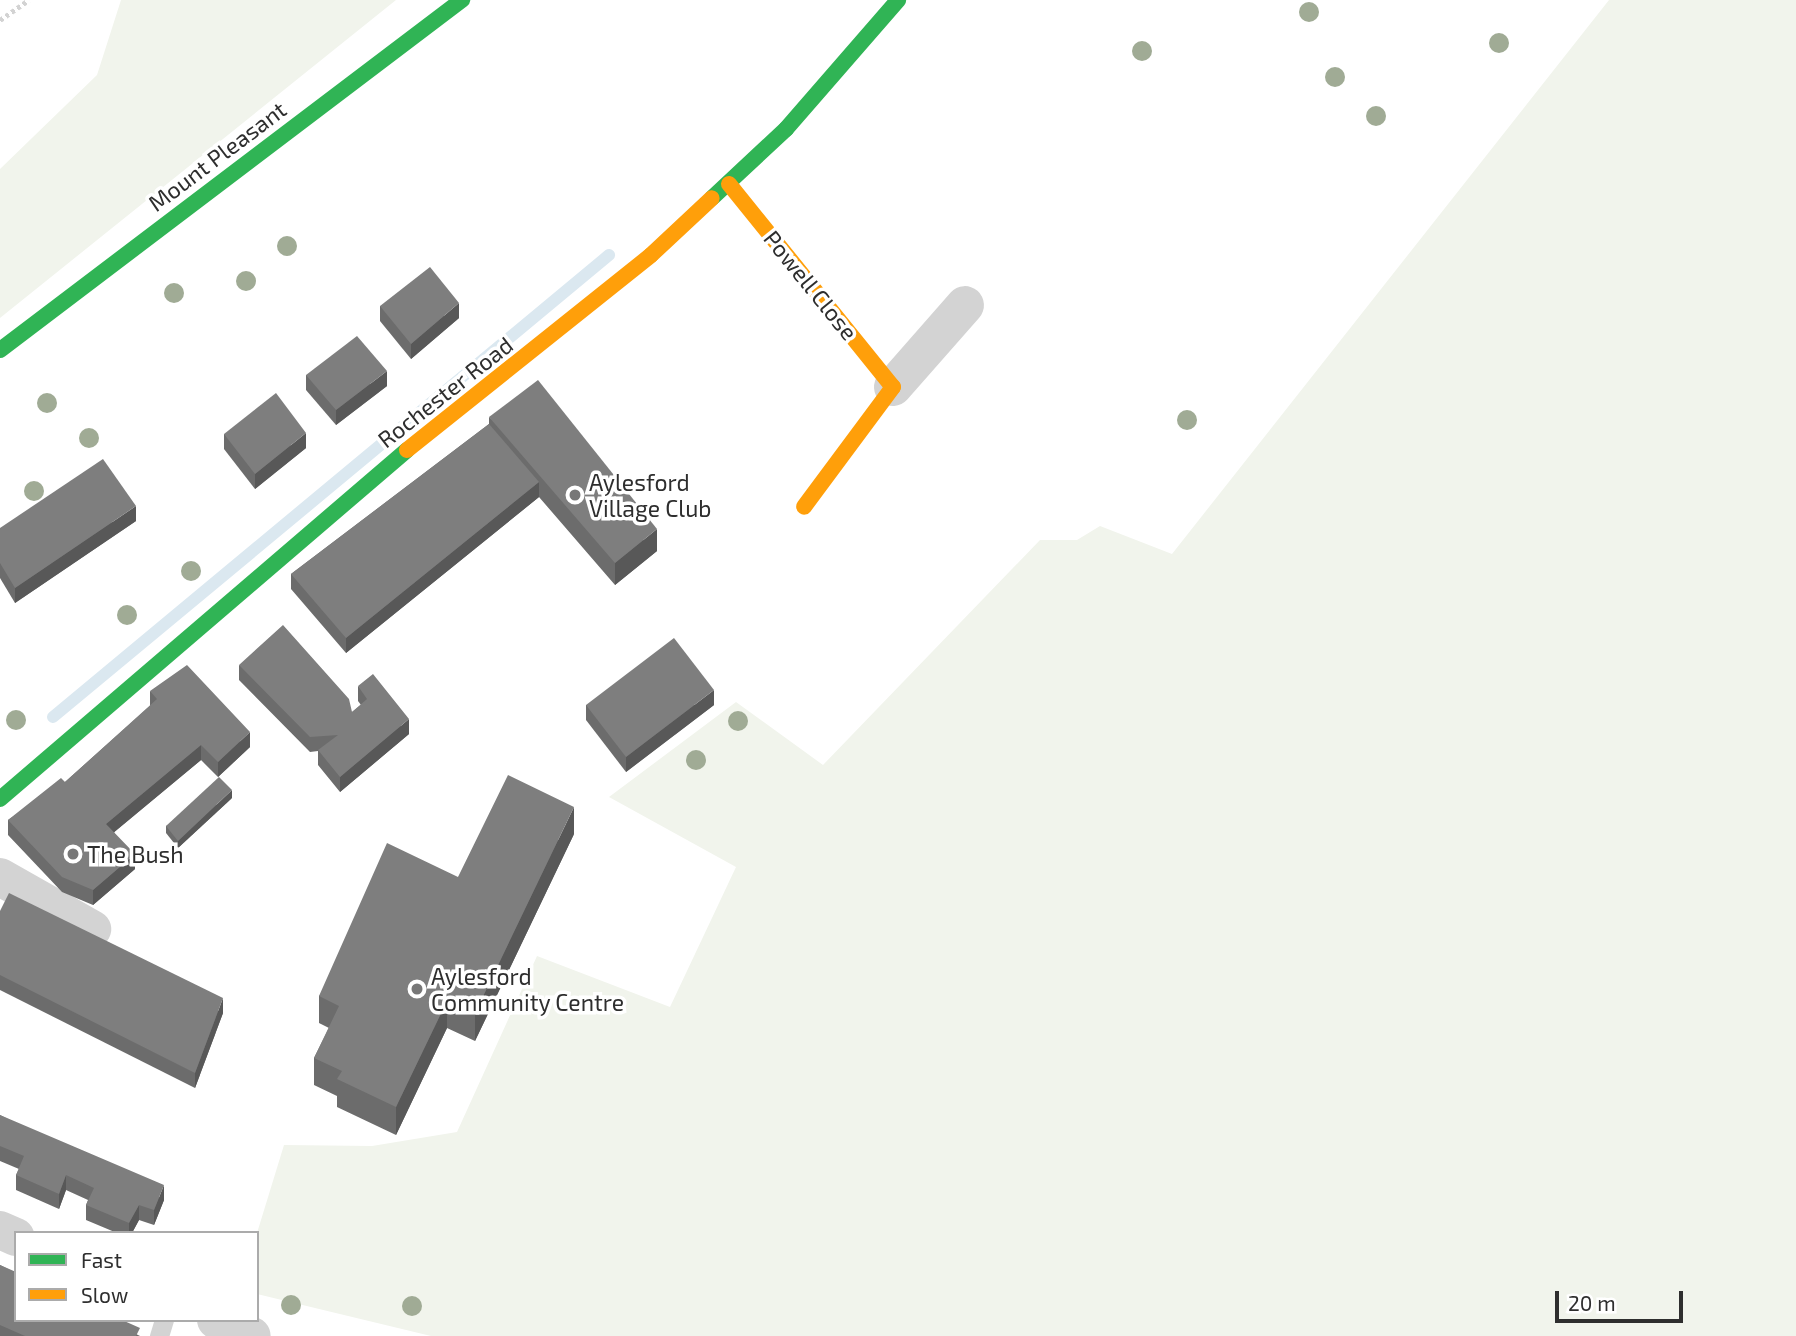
<!DOCTYPE html>
<html>
<head>
<meta charset="utf-8">
<style>
  body { margin:0 }
  #map { position:relative; width:1796px; height:1336px; overflow:hidden; background:#fff; font-family:"Exo 2",sans-serif }
  div>[style] { position:absolute }
  .green>* { inset:0; background:#f1f4ec }
  .stream>* { height:12px; margin:-6px; padding:0 6px; transform-origin:6px; border-radius:6px; background:#dbe8f0 }
  .path>* { height:4.5px; margin-top:-2.25px; transform-origin:0; background:repeating-linear-gradient(90deg,#d3d3d3 0 3.5px,transparent 0 7px) }
  .lane>* { height:19px; margin:-9.5px; padding:0 9.5px; transform-origin:9.5px; border-radius:9.5px; background:#d3d3d3 }
  .street>* { height:38px; margin:-19px; padding:0 19px; transform-origin:19px; border-radius:19px; background:#d3d3d3 }
  .fast>* { height:16px; margin:-8px; padding:0 8px; transform-origin:8px; border-radius:8px; background:#30b455 }
  .slow>* { height:16px; margin:-8px; padding:0 8px; transform-origin:8px; border-radius:8px; background:#ff9f0a }
  .trees>* { width:20px; height:20px; margin:-10px; border-radius:50%; background:#a0ab95 }
  .wall>* { inset:0; background:#6c6c6c }
  .shaded-wall>* { inset:0; background:#585858 }
  .building>* { inset:0; background:#7e7e7e }
  .dots>* { width:19px; height:19px; translate:-50% -50%; box-sizing:border-box; border:4px solid #fff; border-radius:50% }
  span { translate:-50% -50%; white-space:nowrap; text-align:center; line-height:1.15; -webkit-text-stroke:7px #fff; paint-order:stroke }
  .street-label { font-size:23px; color:#2e2e2e }
  .poi-label { font-size:23px; color:#2e2e2e }
  .left { translate:0 -50%; text-align:left }
  .legend { position:absolute; left:14px; top:1231px; width:245px; height:91px; box-sizing:border-box; background:#fff; border:2px solid #ababab; margin:0; padding:9px 12px; list-style:none; font-size:21px; color:#2e2e2e }
  .legend li { display:flex; align-items:center; gap:14px; height:35px }
  .legend b { width:35px; border:2px solid #ababab }
  .scale { position:absolute; left:1555px; top:1291px; width:128px; height:32px; box-sizing:border-box; border:4px solid #2e2e2e; border-top:0; padding-left:9px; font-size:21px; line-height:24px; white-space:nowrap; color:#2e2e2e; -webkit-text-stroke:5px #fff; paint-order:stroke }
</style>
</head>
<body>
<div id="map">
  <div class="green">
    <i style="clip-path:polygon(121px 0,396px 0,0 318px,0 169px,97px 75px)"></i>
    <i style="clip-path:polygon(1609px 0,1796px 0,1796px 1336px,431px 1336px,257px 1294px,257px 1233px,284px 1145px,372px 1146px,457px 1132px,537px 956px,670px 1007px,736px 867px,609px 797px,736px 702px,823px 765px,1040px 540px,1077px 540px,1100px 526px,1172px 554px)"></i>
  </div>
  <div class="stream">
    <i style="left:53px;top:717px;width:723px;rotate:-39.72deg"></i>
  </div>
  <div class="path">
    <i style="left:0;top:20px;width:35px;rotate:-35deg"></i>
  </div>
  <div class="lane">
    <i style="left:159px;top:1336px;width:17px;rotate:-73deg"></i>
  </div>
  <div class="street">
    <i style="left:893px;top:387px;width:109px;rotate:-48.7deg"></i>
    <i style="left:0;top:877px;width:106px;rotate:29.5deg"></i>
    <i style="left:0;top:1230px;width:17px;rotate:24deg"></i>
    <i style="left:216px;top:1320px;width:39px;rotate:24deg"></i>
  </div>
  <div class="fast">
    <i style="left:712px;top:198px;width:101px;rotate:-43deg"></i>
    <i style="left:786px;top:129px;width:171px;rotate:-49deg"></i>
    <i style="left:0;top:350px;width:580px;rotate:-37.15deg"></i>
    <i style="left:0;top:799px;width:536px;rotate:-40.61deg"></i>
  </div>
  <div class="slow">
    <i style="left:729px;top:184px;width:261px;rotate:51.1deg"></i>
    <i style="left:893px;top:387px;width:149px;rotate:126.6deg"></i>
    <i style="left:407px;top:450px;width:312px;rotate:-38.6deg"></i>
    <i style="left:651px;top:255px;width:83px;rotate:-43.1deg"></i>
  </div>
  <div class="trees">
    <i style="left:1309px;top:12px"></i>
    <i style="left:1499px;top:43px"></i>
    <i style="left:1142px;top:51px"></i>
    <i style="left:1335px;top:77px"></i>
    <i style="left:1376px;top:116px"></i>
    <i style="left:287px;top:246px"></i>
    <i style="left:246px;top:281px"></i>
    <i style="left:174px;top:293px"></i>
    <i style="left:47px;top:403px"></i>
    <i style="left:1187px;top:420px"></i>
    <i style="left:89px;top:438px"></i>
    <i style="left:34px;top:491px"></i>
    <i style="left:191px;top:571px"></i>
    <i style="left:127px;top:615px"></i>
    <i style="left:16px;top:720px"></i>
    <i style="left:738px;top:721px"></i>
    <i style="left:696px;top:760px"></i>
    <i style="left:291px;top:1305px"></i>
    <i style="left:412px;top:1306px"></i>
  </div>
  <div class="wall">
    <i style="clip-path:polygon(380px 306px,459px 318px,411px 359px,380px 321px)"></i>
    <i style="clip-path:polygon(306px 375px,387px 386px,336px 425px,306px 390px)"></i>
    <i style="clip-path:polygon(489px 417px,657px 551px,615px 585px,539px 497px,346px 653px,291px 589px,291px 574px,489px 424px)"></i>
    <i style="clip-path:polygon(224px 434px,306px 448px,255px 489px,224px 449px)"></i>
    <i style="clip-path:polygon(136px 521px,15px 603px,0 578px,0 528px)"></i>
    <i style="clip-path:polygon(239px 665px,352px 712px,361px 705px,358px 701px,358px 686px,409px 734px,340px 792px,318px 765px,318px 751px,310px 752px,239px 680px)"></i>
    <i style="clip-path:polygon(150px 691px,250px 747px,218px 777px,201px 760px,114px 832px,135px 869px,93px 905px,62px 892px,8px 835px,8px 820px,65px 782px,150px 706px)"></i>
    <i style="clip-path:polygon(586px 705px,714px 705px,626px 772px,586px 720px)"></i>
    <i style="clip-path:polygon(232px 798px,178px 848px,166px 833px,166px 826px)"></i>
    <i style="clip-path:polygon(574px 834px,475px 1041px,447px 1028px,396px 1135px,337px 1107px,337px 1096px,314px 1085px,314px 1058px,329px 1028px,319px 1023px,319px 996px,458px 877px)"></i>
    <i style="clip-path:polygon(0 911px,223px 1013px,195px 1088px,0 990px)"></i>
    <i style="clip-path:polygon(0 1115px,164px 1200px,154px 1225px,139px 1220px,132px 1233px,117px 1233px,86px 1220px,86px 1205px,88px 1200px,66px 1190px,59px 1209px,16px 1190px,16px 1175px,19px 1169px,0 1161px)"></i>
    <i style="clip-path:polygon(0 1265px,140px 1336px,0 1336px)"></i>
  </div>
  <div class="shaded-wall">
    <i style="clip-path:polygon(459px 303px,459px 318px,411px 359px,411px 344px)"></i>
    <i style="clip-path:polygon(387px 371px,387px 386px,336px 425px,336px 410px)"></i>
    <i style="clip-path:polygon(306px 433px,306px 448px,255px 489px,255px 474px)"></i>
    <i style="clip-path:polygon(539px 482px,539px 497px,346px 653px,346px 638px)"></i>
    <i style="clip-path:polygon(136px 506px,136px 521px,15px 603px,15px 588px)"></i>
    <i style="clip-path:polygon(657px 529px,657px 551px,615px 585px,615px 563px)"></i>
    <i style="clip-path:polygon(714px 690px,714px 705px,626px 772px,626px 757px)"></i>
    <i style="clip-path:polygon(409px 719px,409px 734px,340px 792px,340px 777px)"></i>
    <i style="clip-path:polygon(250px 732px,250px 747px,218px 777px,218px 762px)"></i>
    <i style="clip-path:polygon(201px 745px,201px 760px,106px 839px,106px 824px)"></i>
    <i style="clip-path:polygon(232px 790px,232px 798px,178px 848px,178px 841px)"></i>
    <i style="clip-path:polygon(574px 807px,574px 834px,475px 1041px,475px 1013px)"></i>
    <i style="clip-path:polygon(135px 854px,135px 869px,93px 905px,93px 890px)"></i>
    <i style="clip-path:polygon(223px 998px,223px 1013px,195px 1088px,195px 1073px)"></i>
    <i style="clip-path:polygon(447px 1001px,447px 1028px,396px 1135px,396px 1107px)"></i>
    <i style="clip-path:polygon(66px 1175px,66px 1190px,59px 1209px,59px 1194px)"></i>
    <i style="clip-path:polygon(164px 1185px,164px 1200px,154px 1225px,154px 1210px)"></i>
    <i style="clip-path:polygon(139px 1205px,139px 1220px,132px 1233px,129px 1233px,129px 1223px)"></i>
  </div>
  <div class="building">
    <i style="clip-path:polygon(430px 267px,459px 303px,411px 344px,380px 306px)"></i>
    <i style="clip-path:polygon(357px 336px,387px 371px,336px 410px,306px 375px)"></i>
    <i style="clip-path:polygon(538px 380px,657px 529px,615px 563px,489px 417px)"></i>
    <i style="clip-path:polygon(276px 393px,306px 433px,255px 474px,224px 434px)"></i>
    <i style="clip-path:polygon(489px 424px,539px 482px,346px 638px,291px 574px)"></i>
    <i style="clip-path:polygon(103px 459px,136px 506px,15px 588px,0 563px,0 528px)"></i>
    <i style="clip-path:polygon(283px 625px,349px 699px,352px 712px,367px 699px,358px 686px,373px 674px,409px 719px,340px 777px,318px 750px,338px 735px,310px 737px,239px 665px)"></i>
    <i style="clip-path:polygon(674px 638px,714px 690px,626px 757px,586px 705px)"></i>
    <i style="clip-path:polygon(187px 665px,250px 732px,218px 762px,201px 745px,106px 824px,135px 854px,93px 890px,62px 877px,8px 820px,61px 778px,65px 782px,157px 699px,150px 691px)"></i>
    <i style="clip-path:polygon(508px 775px,574px 807px,475px 1013px,447px 1001px,396px 1107px,337px 1079px,342px 1071px,314px 1058px,339px 1006px,319px 996px,387px 843px,458px 877px)"></i>
    <i style="clip-path:polygon(219px 777px,232px 790px,178px 841px,166px 826px)"></i>
    <i style="clip-path:polygon(9px 893px,223px 998px,195px 1073px,0 975px,0 911px)"></i>
    <i style="clip-path:polygon(0 1115px,164px 1185px,154px 1210px,139px 1205px,129px 1223px,86px 1205px,94px 1188px,66px 1175px,59px 1194px,16px 1175px,24px 1156px,0 1146px)"></i>
    <i style="clip-path:polygon(0 1265px,16px 1272px,16px 1320px,122px 1320px,140px 1328px,136px 1336px,25px 1336px,0 1325px)"></i>
  </div>
  <div class="dots">
    <i style="left:575px;top:495px;background:#777"></i>
    <i style="left:73px;top:854px;background:#777"></i>
    <i style="left:417px;top:989px;background:#777"></i>
  </div>
  <div class="street-label">
    <span style="left:217px;top:156px;rotate:-37deg">Mount Pleasant</span>
    <span style="left:811px;top:285px;rotate:51deg">Powell Close</span>
    <span style="left:445px;top:392px;rotate:-38deg">Rochester Road</span>
  </div>
  <div class="poi-label">
    <span class="left" style="left:589px;top:495px">Aylesford<br>Village Club</span>
    <span class="left" style="left:87px;top:854px">The Bush</span>
    <span class="left" style="left:431px;top:989px">Aylesford<br>Community Centre</span>
  </div>
  <ul class="legend">
  <li><b style="height:9px;background:#30b455"></b>Fast</li>
  <li><b style="height:9px;background:#ff9f0a"></b>Slow</li>
  </ul>
  <div class="scale">20 m</div>
</div>
</body>
</html>
